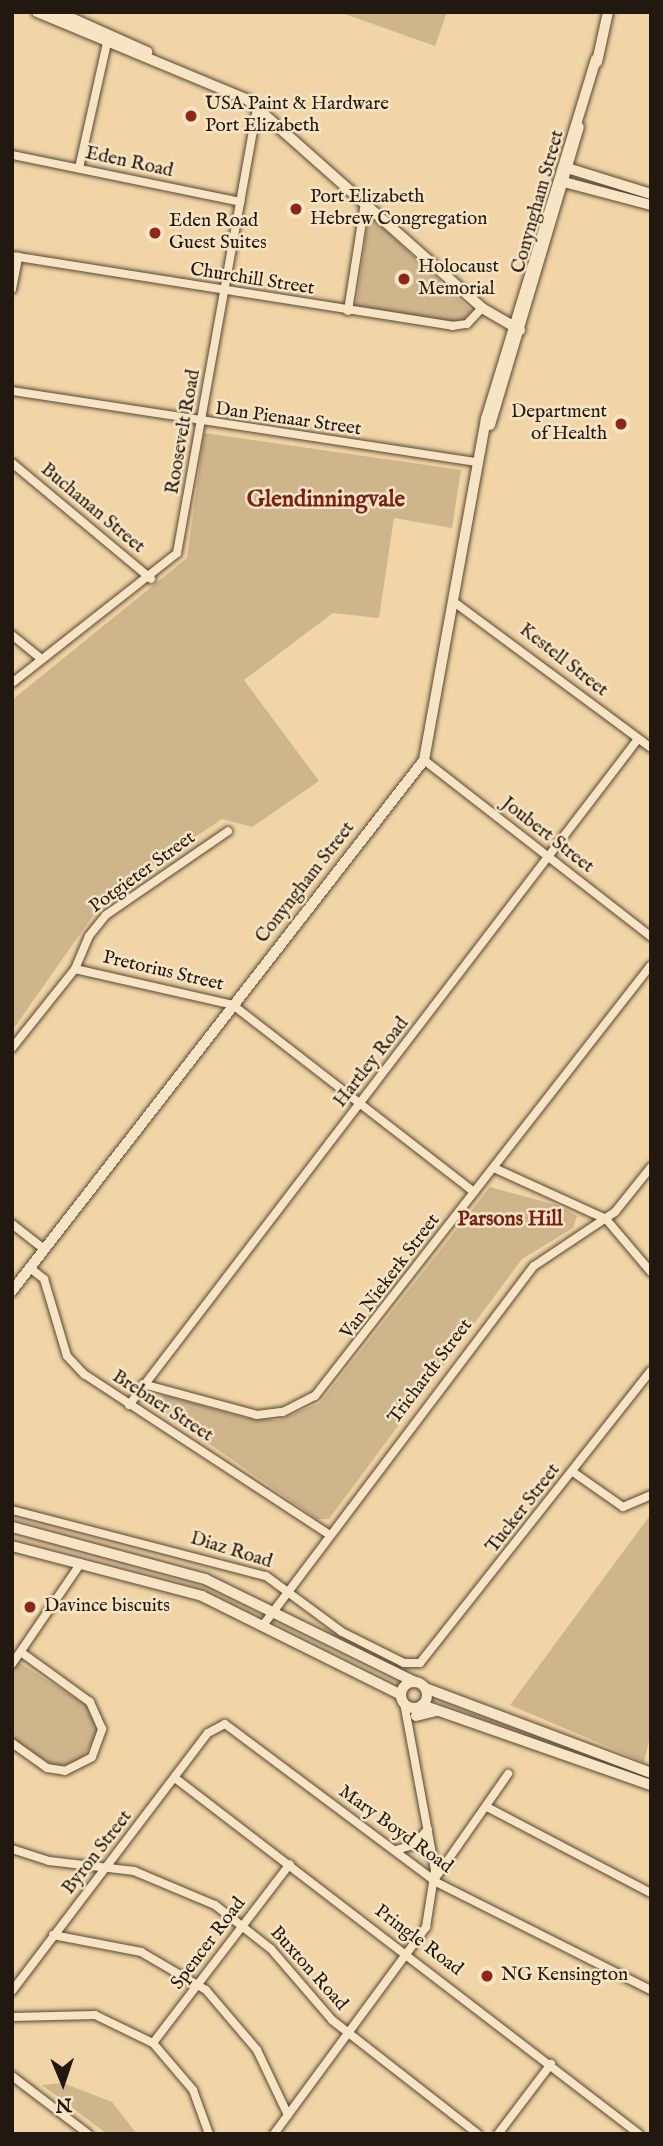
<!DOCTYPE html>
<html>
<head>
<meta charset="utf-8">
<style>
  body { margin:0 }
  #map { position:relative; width:663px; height:2146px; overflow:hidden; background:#f2d5a6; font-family:"IM FELL English",serif }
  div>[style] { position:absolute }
  .green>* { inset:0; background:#ceb58c }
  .roads { filter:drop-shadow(0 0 2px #554735) drop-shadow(0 0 2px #554735) }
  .minor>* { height:8px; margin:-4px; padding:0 4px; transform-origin:4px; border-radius:4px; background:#f7e4c5 }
  .tertiary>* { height:10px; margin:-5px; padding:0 5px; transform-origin:5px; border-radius:5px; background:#f7e4c5 }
  .tertiary>.ring { margin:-5px; padding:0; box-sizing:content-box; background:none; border:10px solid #f7e4c5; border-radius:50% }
  .dots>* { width:19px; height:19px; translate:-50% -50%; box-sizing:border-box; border:4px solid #f7e4c5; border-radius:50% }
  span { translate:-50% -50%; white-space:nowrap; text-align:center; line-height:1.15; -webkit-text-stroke:5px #f7e4c5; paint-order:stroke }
  .poi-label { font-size:19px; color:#21180f }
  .left { translate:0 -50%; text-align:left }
  .right { translate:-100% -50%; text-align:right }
  .street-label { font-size:19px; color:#21180f }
  .neighbourhood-label { font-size:21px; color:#7a1f14; font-weight:700 }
  .quarter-label { font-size:23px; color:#7a1f14; font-weight:700 }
  .frame { position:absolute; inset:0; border:14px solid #21180f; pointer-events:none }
  .north { position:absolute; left:28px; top:2048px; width:70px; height:70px; -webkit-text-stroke:5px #f7e4c5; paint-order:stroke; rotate:178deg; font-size:19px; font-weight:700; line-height:28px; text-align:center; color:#21180f }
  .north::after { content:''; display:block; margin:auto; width:24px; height:32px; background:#21180f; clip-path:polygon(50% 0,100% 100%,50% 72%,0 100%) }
</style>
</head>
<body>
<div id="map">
  <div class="green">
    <i style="clip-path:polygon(339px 12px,447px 12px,435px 46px)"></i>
    <i style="clip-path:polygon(369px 215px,472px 311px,460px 324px,356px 306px)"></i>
    <i style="clip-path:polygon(204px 433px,461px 470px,452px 528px,394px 518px,379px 618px,333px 613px,244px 680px,319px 781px,252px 827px,222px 819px,106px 897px,12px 1031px,12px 700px,187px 558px)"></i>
    <i style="clip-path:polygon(490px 1187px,560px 1206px,577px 1216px,573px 1228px,522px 1259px,329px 1519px,317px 1519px,158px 1408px,163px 1395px,246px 1418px,278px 1420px,320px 1403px)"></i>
    <i style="clip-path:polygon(651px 1514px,651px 1732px,644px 1762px,510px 1705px)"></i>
    <i style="clip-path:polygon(18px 1662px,91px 1708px,98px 1731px,82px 1760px,55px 1767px,12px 1738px,12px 1670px)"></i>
    <i style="clip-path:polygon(63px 2083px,112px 2102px,137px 2134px,107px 2134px,42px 2085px)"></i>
  </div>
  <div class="roads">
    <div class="minor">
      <i style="left:12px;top:155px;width:233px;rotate:11.6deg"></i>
      <i style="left:79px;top:168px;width:133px;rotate:-77.4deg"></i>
      <i style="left:12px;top:256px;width:446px;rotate:9deg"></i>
      <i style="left:452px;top:326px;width:15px;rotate:-8deg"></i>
      <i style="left:467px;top:324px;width:22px;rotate:-47deg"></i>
      <i style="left:12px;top:289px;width:33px;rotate:-79deg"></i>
      <i style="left:348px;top:311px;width:109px;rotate:-81.1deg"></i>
      <i style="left:12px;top:391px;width:471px;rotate:8.7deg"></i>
      <i style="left:12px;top:463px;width:181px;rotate:39.8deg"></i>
      <i style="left:454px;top:602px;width:245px;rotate:36.5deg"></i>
      <i style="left:12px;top:635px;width:35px;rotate:39deg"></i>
      <i style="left:12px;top:683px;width:210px;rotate:-38.2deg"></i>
      <i style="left:177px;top:553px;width:453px;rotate:-79.8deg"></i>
      <i style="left:424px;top:760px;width:288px;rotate:37.9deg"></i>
      <i style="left:75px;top:969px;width:162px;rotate:12.8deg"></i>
      <i style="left:233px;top:1005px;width:305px;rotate:37.8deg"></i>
      <i style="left:12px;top:1048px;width:101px;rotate:-51.4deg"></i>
      <i style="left:75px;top:969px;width:36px;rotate:-67deg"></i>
      <i style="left:89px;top:936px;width:27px;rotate:-51deg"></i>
      <i style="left:106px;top:915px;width:148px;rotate:-34.5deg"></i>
      <i style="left:494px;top:1168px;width:123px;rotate:24.5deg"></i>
      <i style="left:606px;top:1219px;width:70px;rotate:49.7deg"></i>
      <i style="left:12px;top:1224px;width:41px;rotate:38deg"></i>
      <i style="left:30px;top:1268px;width:18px;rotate:38deg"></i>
      <i style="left:44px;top:1279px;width:80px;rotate:73.4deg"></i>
      <i style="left:67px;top:1356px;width:25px;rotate:47deg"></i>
      <i style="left:84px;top:1374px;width:290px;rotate:33.2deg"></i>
      <i style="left:143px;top:1384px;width:118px;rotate:15.2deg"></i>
      <i style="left:257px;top:1415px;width:26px;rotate:-7deg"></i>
      <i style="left:283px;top:1412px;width:36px;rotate:-27deg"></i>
      <i style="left:315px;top:1396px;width:546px;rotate:-52.06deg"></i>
      <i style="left:129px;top:1405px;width:838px;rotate:-52.61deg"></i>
      <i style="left:573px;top:1472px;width:61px;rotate:35deg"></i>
      <i style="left:623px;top:1507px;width:30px;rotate:-23deg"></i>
      <i style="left:12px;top:1510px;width:262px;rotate:14.6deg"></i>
      <i style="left:266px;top:1576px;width:94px;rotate:36.4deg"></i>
      <i style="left:342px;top:1632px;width:69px;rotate:26.6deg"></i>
      <i style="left:404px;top:1663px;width:16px"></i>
      <i style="left:420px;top:1663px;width:372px;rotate:-51.7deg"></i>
      <i style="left:264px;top:1624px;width:448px;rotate:-53deg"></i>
      <i style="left:534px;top:1266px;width:97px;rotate:-33.7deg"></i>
      <i style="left:615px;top:1212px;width:58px;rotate:-51.3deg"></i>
      <i style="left:12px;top:1664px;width:122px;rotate:-55.7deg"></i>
      <i style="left:12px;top:1743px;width:43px;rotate:35.5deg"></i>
      <i style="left:47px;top:1768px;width:18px;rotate:9deg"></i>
      <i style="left:65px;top:1771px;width:30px;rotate:-27deg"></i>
      <i style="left:92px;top:1757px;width:30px;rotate:-70deg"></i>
      <i style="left:102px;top:1729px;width:30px;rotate:-114deg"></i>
      <i style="left:90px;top:1702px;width:85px;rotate:-144.1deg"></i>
      <i style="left:175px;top:1778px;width:585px;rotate:37.5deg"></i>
      <i style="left:487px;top:1807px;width:185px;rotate:27.7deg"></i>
      <i style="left:12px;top:1849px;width:39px;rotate:18deg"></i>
      <i style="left:49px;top:1861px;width:86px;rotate:6.7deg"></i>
      <i style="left:134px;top:1871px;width:88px;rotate:22.8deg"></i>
      <i style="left:215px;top:1905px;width:71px;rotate:38.2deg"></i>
      <i style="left:271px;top:1949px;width:94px;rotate:49.3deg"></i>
      <i style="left:332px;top:2020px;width:185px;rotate:38deg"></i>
      <i style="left:396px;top:1850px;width:19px;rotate:-16deg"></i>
      <i style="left:414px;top:1845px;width:21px;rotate:-49deg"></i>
      <i style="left:436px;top:1877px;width:126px;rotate:-55deg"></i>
      <i style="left:53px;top:1935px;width:90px;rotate:10.9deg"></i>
      <i style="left:141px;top:1952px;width:75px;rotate:30.3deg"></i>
      <i style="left:206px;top:1990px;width:79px;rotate:49.6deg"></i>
      <i style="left:257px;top:2050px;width:72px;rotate:64.5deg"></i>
      <i style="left:12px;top:1991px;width:324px;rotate:-52.8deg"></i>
      <i style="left:208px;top:1733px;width:19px;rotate:-28deg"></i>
      <i style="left:225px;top:1724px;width:264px;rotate:36.8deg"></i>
      <i style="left:436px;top:1882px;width:241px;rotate:26.7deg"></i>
      <i style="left:12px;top:2017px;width:83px;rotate:-1.4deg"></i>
      <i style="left:95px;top:2015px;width:64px;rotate:25.8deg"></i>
      <i style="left:153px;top:2043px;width:62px;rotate:49.6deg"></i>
      <i style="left:193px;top:2090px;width:47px;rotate:70deg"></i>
      <i style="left:153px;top:2043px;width:225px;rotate:-52.6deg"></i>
      <i style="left:12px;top:2076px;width:96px;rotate:37.3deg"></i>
      <i style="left:274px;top:2134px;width:257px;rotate:-53.7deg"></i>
      <i style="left:426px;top:1927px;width:58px;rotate:-81deg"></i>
      <i style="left:435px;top:1870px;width:170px;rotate:-100.5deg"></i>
      <i style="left:498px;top:2134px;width:88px;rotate:-52.9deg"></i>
    </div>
    <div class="tertiary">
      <i style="left:37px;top:12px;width:229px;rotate:22.6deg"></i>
      <i style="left:248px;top:100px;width:313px;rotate:41.6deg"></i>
      <i style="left:482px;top:308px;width:44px;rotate:30.1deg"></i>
      <i style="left:58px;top:12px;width:98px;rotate:24.2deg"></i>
      <i style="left:597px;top:62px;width:51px;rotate:-77.6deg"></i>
      <i style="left:564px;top:167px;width:91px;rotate:17.2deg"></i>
      <i style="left:560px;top:181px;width:94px;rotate:14.8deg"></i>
      <i style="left:490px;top:425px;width:311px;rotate:-73.4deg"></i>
      <i style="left:12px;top:1291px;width:672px;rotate:-52.19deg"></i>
      <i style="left:424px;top:760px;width:347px;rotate:-79.7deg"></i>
      <i style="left:486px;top:419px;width:376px;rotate:-73deg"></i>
      <i style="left:12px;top:1527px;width:200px;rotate:15.1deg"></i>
      <i style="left:205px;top:1579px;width:234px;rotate:26.1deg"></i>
      <i style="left:12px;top:1546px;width:196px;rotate:14.7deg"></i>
      <i style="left:202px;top:1596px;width:222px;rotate:26.4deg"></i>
      <i class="ring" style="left:401px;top:1682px;width:16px;height:16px"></i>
      <i style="left:425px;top:1688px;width:241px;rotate:20.6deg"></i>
      <i style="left:422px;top:1705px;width:243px;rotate:19.3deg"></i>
      <i style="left:416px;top:1716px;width:21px;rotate:-14deg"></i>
    </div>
  </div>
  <div class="dots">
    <i style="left:191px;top:116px;background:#8f2418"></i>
    <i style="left:296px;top:209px;background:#8f2418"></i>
    <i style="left:155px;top:233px;background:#8f2418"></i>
    <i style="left:404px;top:279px;background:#8f2418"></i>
    <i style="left:621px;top:424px;background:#8f2418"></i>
    <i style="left:30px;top:1607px;background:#8f2418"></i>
    <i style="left:487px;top:1976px;background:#8f2418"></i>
  </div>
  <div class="poi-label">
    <span class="left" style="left:205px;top:116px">USA Paint &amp; Hardware<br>Port Elizabeth</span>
    <span class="left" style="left:310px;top:209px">Port Elizabeth<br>Hebrew Congregation</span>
    <span class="left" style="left:169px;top:233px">Eden Road<br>Guest Suites</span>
    <span class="left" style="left:418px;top:279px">Holocaust<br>Memorial</span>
    <span class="right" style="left:607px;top:424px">Department<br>of Health</span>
    <span class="left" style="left:44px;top:1607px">Davince biscuits</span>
    <span class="left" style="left:501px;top:1976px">NG Kensington</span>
  </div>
  <div class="street-label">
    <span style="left:129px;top:163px;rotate:12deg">Eden Road</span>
    <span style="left:539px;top:202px;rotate:-74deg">Conyngham Street</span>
    <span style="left:252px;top:280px;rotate:9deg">Churchill Street</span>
    <span style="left:288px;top:420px;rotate:8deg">Dan Pienaar Street</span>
    <span style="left:184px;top:432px;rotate:-80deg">Roosevelt Road</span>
    <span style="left:92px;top:509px;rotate:40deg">Buchanan Street</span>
    <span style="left:563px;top:661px;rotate:38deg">Kestell Street</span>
    <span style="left:547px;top:836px;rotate:38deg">Joubert Street</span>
    <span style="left:143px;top:873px;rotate:-36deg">Potgieter Street</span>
    <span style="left:306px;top:883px;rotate:-52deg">Conyngham Street</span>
    <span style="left:163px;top:972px;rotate:13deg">Pretorius Street</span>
    <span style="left:372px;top:1063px;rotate:-52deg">Hartley Road</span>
    <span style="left:391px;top:1277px;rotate:-53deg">Van Niekerk Street</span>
    <span style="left:431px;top:1372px;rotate:-53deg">Trichardt Street</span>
    <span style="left:162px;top:1407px;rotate:33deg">Brebner Street</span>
    <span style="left:524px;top:1509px;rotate:-52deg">Tucker Street</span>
    <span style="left:231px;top:1551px;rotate:17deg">Diaz Road</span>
    <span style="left:395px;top:1830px;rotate:36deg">Mary Boyd Road</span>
    <span style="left:98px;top:1853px;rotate:-52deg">Byron Street</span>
    <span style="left:418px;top:1941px;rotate:37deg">Pringle Road</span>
    <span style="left:209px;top:1944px;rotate:-53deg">Spencer Road</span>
    <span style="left:308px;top:1969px;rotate:48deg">Buxton Road</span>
  </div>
  <div class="neighbourhood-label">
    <span style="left:510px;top:1220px">Parsons Hill</span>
  </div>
  <div class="quarter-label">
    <span style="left:326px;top:500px">Glendinningvale</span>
  </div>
  <div class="frame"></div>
  <div class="north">N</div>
</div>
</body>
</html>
